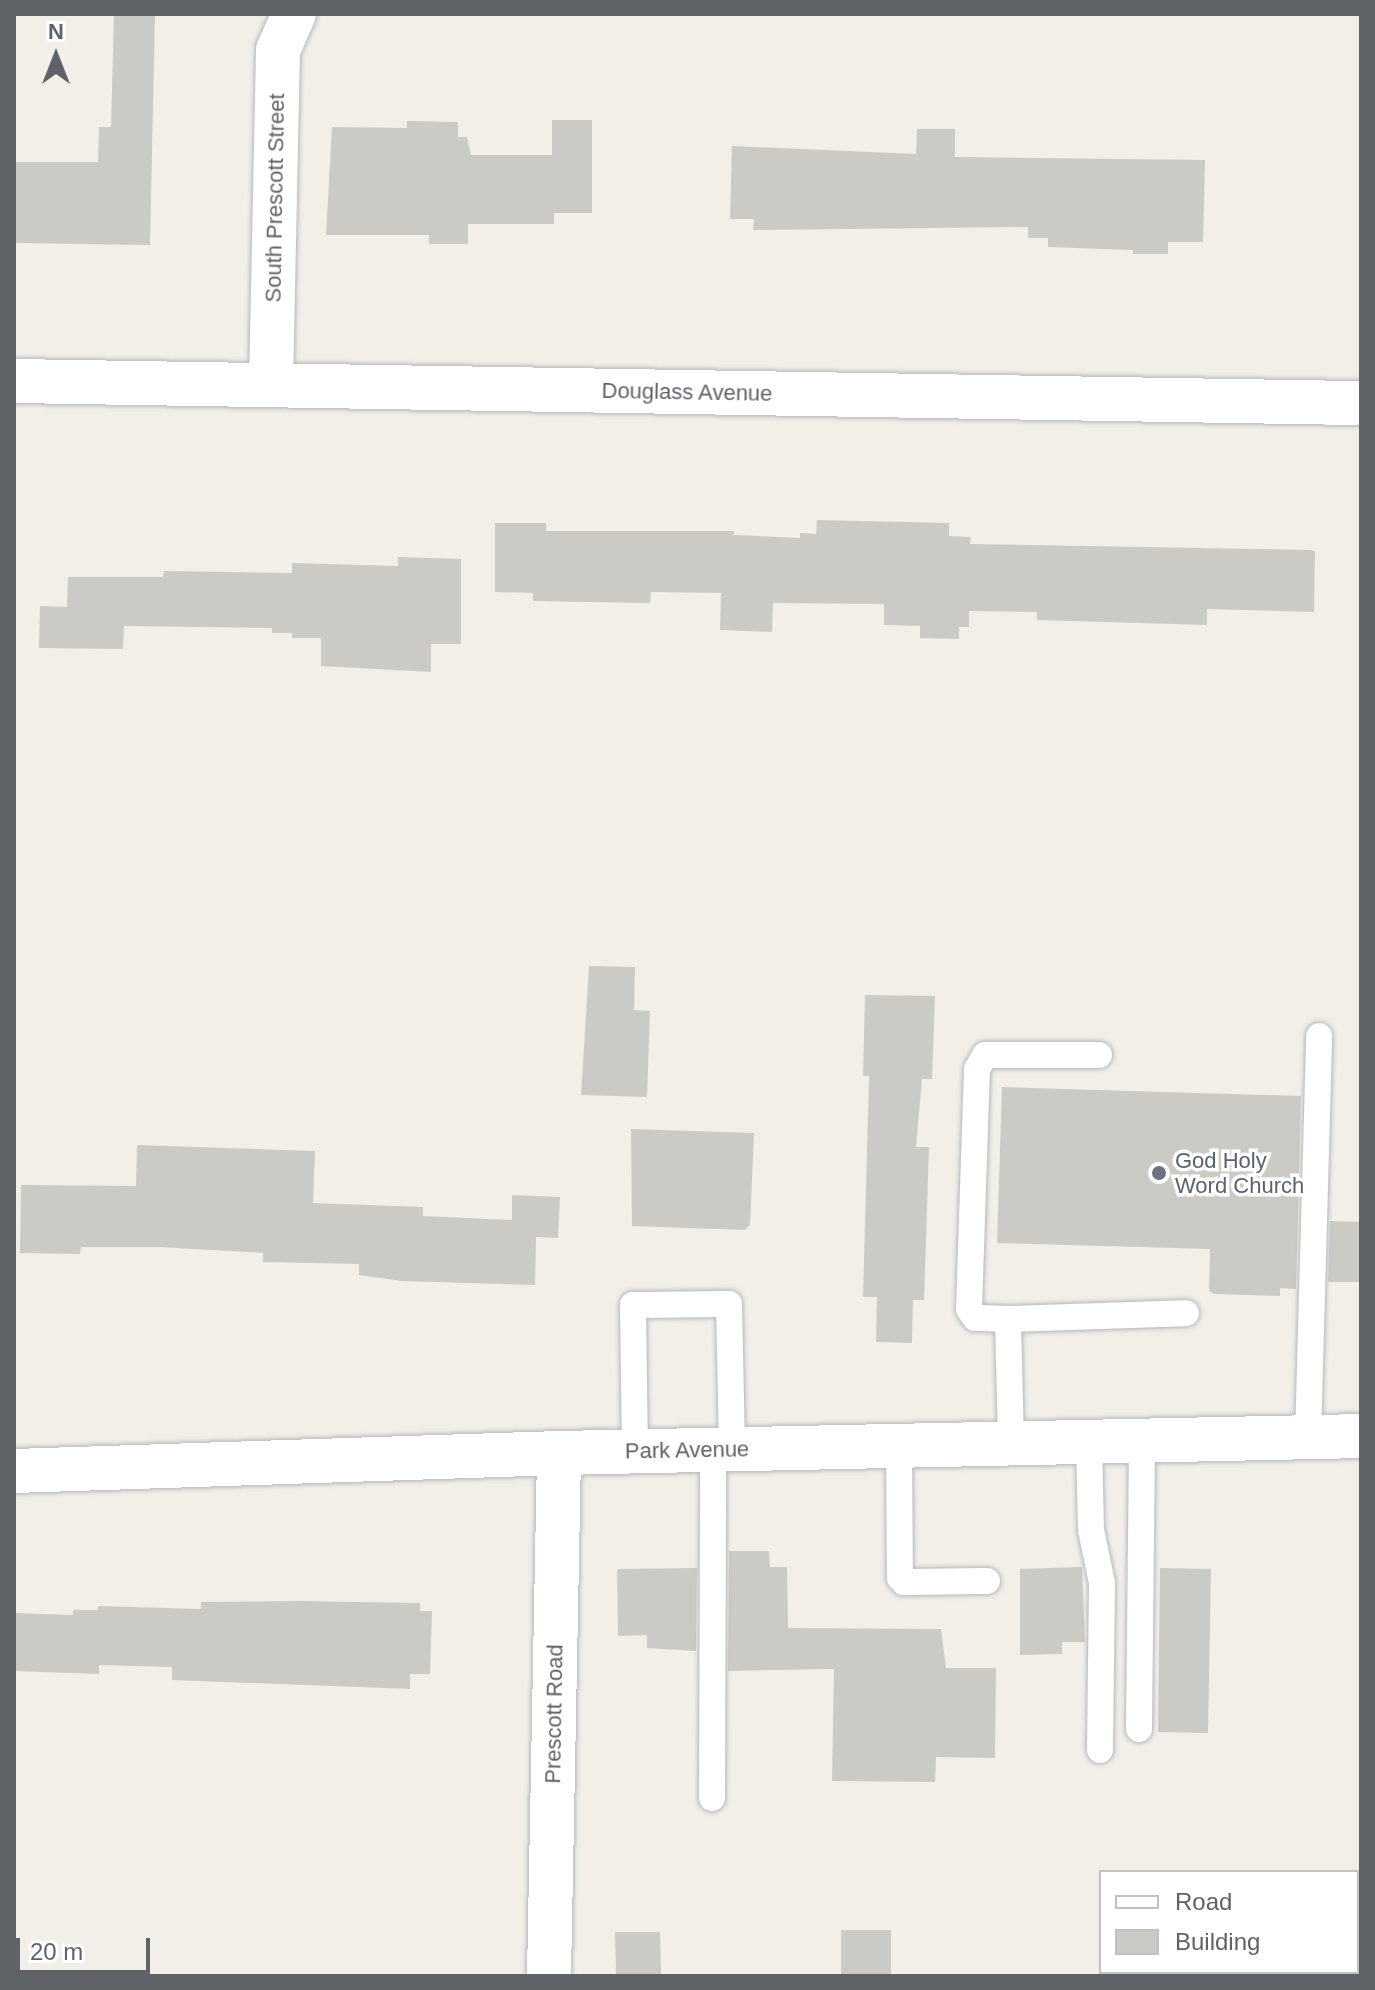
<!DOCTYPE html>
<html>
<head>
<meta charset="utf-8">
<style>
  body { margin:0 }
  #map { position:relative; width:1375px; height:1990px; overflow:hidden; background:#f1efe8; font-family:Arial,sans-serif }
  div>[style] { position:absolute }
  .building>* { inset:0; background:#cccac5 }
  .roads { filter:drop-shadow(0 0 2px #b5b8bc) drop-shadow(0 0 2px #b5b8bc) }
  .service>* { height:26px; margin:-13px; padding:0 13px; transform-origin:13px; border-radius:13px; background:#fff }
  .minor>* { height:44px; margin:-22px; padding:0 22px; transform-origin:22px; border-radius:22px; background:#fff }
  .secondary>* { height:44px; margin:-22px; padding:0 22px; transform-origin:22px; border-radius:22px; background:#fff }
  .dots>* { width:22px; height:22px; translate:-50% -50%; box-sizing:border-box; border:4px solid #fff; border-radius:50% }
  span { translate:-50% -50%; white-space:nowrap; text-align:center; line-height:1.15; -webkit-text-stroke:7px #fff; paint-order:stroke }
  .street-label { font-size:22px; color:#5f6368 }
  .worship-label { font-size:22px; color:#5b616d }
  .left { translate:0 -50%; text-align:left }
  .frame { position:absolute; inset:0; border:16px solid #5f6368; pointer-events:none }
  .legend { position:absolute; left:1099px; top:1870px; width:260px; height:104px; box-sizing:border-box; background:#fff; border:2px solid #bfc1c3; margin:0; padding:10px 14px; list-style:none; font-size:24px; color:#5f6368 }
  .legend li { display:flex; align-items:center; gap:16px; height:40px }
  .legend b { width:40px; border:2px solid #bfc1c3 }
  .north { position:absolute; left:16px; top:16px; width:80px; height:80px; -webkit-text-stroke:6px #fff; paint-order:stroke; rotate:0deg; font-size:22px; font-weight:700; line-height:32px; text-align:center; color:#5f6368 }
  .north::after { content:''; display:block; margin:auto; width:28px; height:36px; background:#5f6368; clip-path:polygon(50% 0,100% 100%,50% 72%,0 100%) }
  .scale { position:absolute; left:16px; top:1938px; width:134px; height:36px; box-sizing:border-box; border:4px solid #5f6368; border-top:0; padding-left:10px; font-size:24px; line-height:28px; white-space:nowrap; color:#5f6368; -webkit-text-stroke:6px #fff; paint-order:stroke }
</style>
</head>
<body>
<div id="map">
  <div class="building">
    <i style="clip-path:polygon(114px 14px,155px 14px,150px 245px,14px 243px,14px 162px,98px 162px,99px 127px,111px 127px)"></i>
    <i style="clip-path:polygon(552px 120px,592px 120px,592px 213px,554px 213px,554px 224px,468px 224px,468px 244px,429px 244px,429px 235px,326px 235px,332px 127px,407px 128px,407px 121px,458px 122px,458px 137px,467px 137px,471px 155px,552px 155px)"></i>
    <i style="clip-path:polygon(917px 129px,955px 129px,955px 157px,1205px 160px,1203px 242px,1168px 242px,1168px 254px,1133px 254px,1133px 250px,1048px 247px,1048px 238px,1028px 238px,1028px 227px,753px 230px,754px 219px,730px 219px,732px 146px,916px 154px)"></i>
    <i style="clip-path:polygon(817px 520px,949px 523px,949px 536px,971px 537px,970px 544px,1311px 550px,1315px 551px,1314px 612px,1207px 609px,1207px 625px,1037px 620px,1037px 612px,969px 611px,969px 627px,959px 627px,959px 639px,920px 638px,920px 626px,884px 625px,884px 604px,773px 603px,772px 632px,720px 630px,721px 593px,651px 592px,650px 603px,533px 601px,533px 593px,495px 592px,495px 523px,546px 523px,546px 531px,734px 531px,734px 535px,800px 538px,800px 533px,816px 534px)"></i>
    <i style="clip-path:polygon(398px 557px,461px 559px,461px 644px,431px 644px,431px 672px,321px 666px,321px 638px,292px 638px,292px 633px,272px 633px,272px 628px,124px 626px,123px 649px,39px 648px,40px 606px,67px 607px,68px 577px,163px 577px,164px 571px,292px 573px,292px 563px,398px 566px)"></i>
    <i style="clip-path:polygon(589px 966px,635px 967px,634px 1010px,650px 1011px,647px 1097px,581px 1095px)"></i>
    <i style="clip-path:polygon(865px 995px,935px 996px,932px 1079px,922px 1079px,916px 1147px,929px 1147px,924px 1300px,913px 1300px,912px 1343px,876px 1342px,877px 1297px,863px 1297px,869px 1076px,863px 1076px)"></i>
    <i style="clip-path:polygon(1002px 1087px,1301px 1096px,1296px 1289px,1280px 1288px,1280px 1296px,1214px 1294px,1209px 1291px,1210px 1249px,997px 1243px)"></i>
    <i style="clip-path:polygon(631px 1129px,754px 1133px,750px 1225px,745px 1230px,632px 1226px)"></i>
    <i style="clip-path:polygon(137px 1145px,315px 1151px,313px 1203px,423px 1207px,423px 1216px,512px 1220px,512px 1195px,560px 1197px,558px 1238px,536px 1237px,535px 1285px,402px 1281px,359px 1275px,359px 1264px,263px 1262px,263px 1253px,159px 1247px,81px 1247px,80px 1254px,20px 1253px,21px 1185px,136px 1186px)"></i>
    <i style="clip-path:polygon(1330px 1221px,1361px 1222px,1361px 1282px,1328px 1282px)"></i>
    <i style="clip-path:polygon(729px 1551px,769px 1551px,770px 1567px,787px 1567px,788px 1628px,941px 1629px,946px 1668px,996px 1668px,995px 1758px,936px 1757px,935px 1782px,832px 1781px,834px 1669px,728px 1671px)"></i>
    <i style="clip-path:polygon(1082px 1567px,1085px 1642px,1062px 1642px,1062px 1654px,1020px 1655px,1020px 1569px)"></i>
    <i style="clip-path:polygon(697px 1568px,696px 1651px,647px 1648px,647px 1635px,618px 1636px,617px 1569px)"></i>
    <i style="clip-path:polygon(1160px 1568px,1211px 1569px,1208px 1733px,1158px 1732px)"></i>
    <i style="clip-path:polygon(299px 1601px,420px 1603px,420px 1611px,432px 1611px,430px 1674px,410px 1674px,410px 1689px,172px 1680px,172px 1667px,99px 1665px,99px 1674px,14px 1671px,14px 1613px,73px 1615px,73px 1610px,98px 1610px,98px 1606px,201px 1609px,201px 1602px)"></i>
    <i style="clip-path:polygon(841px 1930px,891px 1930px,891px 1976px,841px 1976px)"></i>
    <i style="clip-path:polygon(615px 1932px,660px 1932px,661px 1976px,616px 1976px)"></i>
  </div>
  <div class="roads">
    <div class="service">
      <i style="left:1008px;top:1319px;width:178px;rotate:-1.9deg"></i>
      <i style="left:1308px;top:1437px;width:401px;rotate:-88.4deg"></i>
      <i style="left:1089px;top:1442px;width:88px;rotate:88.7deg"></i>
      <i style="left:1091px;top:1530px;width:54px;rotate:78.3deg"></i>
      <i style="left:1102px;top:1583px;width:167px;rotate:90.7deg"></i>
      <i style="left:1011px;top:1443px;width:124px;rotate:-91.4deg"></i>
      <i style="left:1008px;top:1319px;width:33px;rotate:-178deg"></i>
      <i style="left:975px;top:1318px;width:11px;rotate:-124deg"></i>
      <i style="left:969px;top:1309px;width:240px;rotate:-88.1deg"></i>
      <i style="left:977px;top:1069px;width:16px;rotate:-60deg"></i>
      <i style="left:985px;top:1055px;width:114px"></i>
      <i style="left:899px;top:1446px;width:132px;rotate:89.6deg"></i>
      <i style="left:900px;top:1578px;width:6px;rotate:45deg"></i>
      <i style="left:904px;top:1582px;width:83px;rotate:-0.7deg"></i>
      <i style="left:635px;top:1451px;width:146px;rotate:-90.8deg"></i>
      <i style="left:633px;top:1305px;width:96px;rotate:-0.6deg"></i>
      <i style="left:729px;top:1304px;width:145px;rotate:88.8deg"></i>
      <i style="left:1139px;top:1729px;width:289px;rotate:-89.4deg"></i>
      <i style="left:712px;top:1798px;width:348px;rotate:-89.8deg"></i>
    </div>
    <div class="minor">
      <i style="left:14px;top:381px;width:1347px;rotate:0.94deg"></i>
      <i style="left:271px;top:385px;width:335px;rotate:-88.8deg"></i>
      <i style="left:278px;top:50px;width:39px;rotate:-66deg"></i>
      <i style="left:549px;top:1976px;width:523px;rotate:-88.9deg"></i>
    </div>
    <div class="secondary">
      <i style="left:14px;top:1471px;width:545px;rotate:-1.89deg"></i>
      <i style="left:559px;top:1453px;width:802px;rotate:-1.21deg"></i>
    </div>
  </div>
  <div class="dots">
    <i style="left:1159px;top:1173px;background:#6b7280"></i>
  </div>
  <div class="street-label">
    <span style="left:275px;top:198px;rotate:-89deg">South Prescott Street</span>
    <span style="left:687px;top:392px;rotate:1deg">Douglass Avenue</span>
    <span style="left:687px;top:1450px;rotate:-1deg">Park Avenue</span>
    <span style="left:554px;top:1714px;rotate:-89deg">Prescott Road</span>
  </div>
  <div class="worship-label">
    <span class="left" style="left:1175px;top:1173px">God Holy<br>Word Church</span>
  </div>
  <div class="frame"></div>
  <ul class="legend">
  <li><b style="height:10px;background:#fff"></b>Road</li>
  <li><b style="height:22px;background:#cccac5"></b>Building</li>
  </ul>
  <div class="north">N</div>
  <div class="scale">20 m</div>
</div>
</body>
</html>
